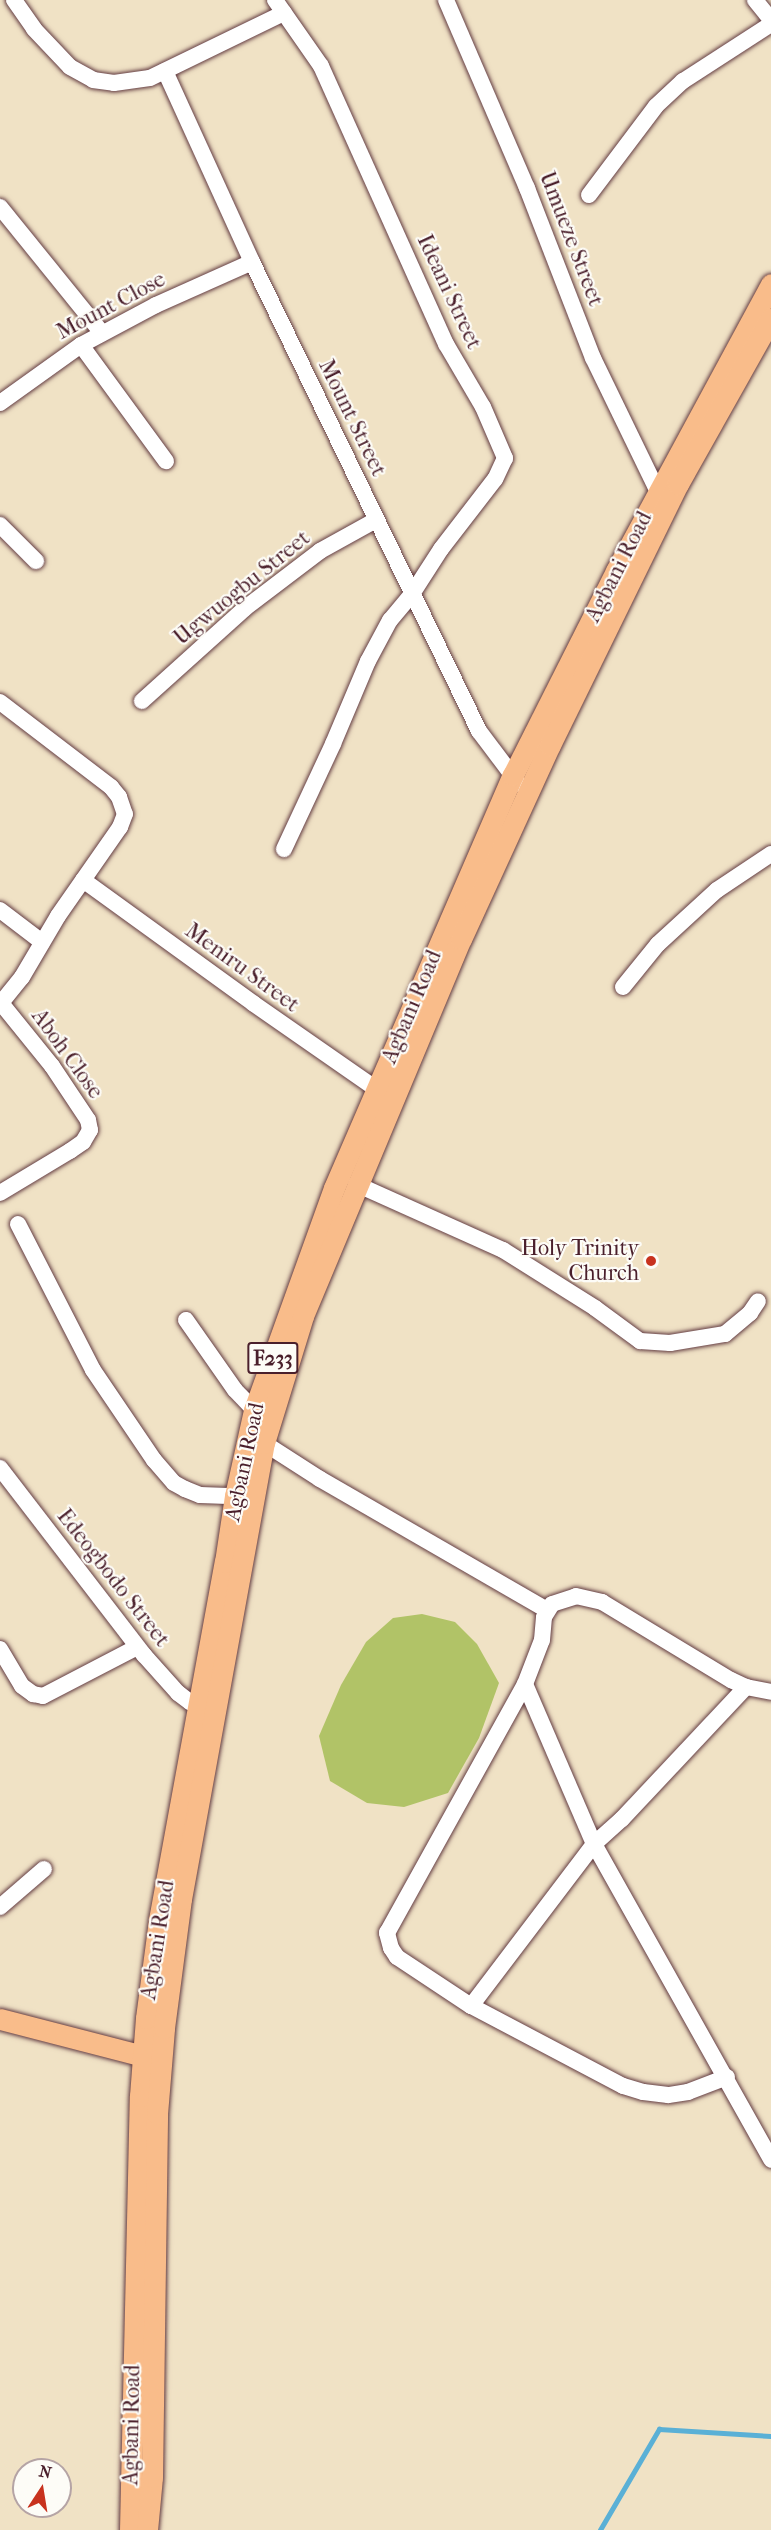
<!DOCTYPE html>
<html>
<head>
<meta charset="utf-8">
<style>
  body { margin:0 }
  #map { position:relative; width:771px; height:2530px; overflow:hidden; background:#f0e2c5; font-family:"IM FELL French Canon",serif }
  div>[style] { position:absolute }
  .green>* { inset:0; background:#b1c367 }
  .stream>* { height:4.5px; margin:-2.25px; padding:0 2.25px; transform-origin:2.25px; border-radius:2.25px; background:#5ab0d6 }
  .roads { filter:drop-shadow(0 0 2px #633c42) drop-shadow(0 0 2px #633c42) }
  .minor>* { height:16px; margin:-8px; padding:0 8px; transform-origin:8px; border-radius:8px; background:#fff }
  .major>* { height:21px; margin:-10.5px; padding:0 10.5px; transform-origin:10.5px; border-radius:10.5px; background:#f9bc8a }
  .dots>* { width:16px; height:16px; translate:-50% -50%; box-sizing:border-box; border:3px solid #fdfcf7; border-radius:50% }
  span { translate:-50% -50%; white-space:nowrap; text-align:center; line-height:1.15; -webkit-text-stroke:4.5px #fdfcf7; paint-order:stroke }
  .shield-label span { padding:2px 4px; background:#fdfcf7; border:2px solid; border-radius:4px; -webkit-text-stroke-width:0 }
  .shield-label { font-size:21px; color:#4a1f2b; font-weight:700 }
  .street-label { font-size:22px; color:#4a1f2b }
  .poi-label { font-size:22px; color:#4a1f2b }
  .right { translate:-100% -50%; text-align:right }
  .north { position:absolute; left:12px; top:2458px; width:60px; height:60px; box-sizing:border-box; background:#fdfcf7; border:2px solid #b5a4a5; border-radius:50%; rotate:12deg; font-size:16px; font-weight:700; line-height:24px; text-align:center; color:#4a1f2b }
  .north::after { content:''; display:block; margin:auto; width:21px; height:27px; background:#c8321e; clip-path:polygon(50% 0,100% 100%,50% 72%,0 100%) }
</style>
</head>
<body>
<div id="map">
  <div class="green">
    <i style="clip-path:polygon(422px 1614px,455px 1622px,477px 1644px,499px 1683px,479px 1738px,448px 1793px,404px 1807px,367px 1803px,330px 1781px,319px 1736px,341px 1685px,366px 1642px,393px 1618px)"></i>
  </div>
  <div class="stream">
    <i style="left:600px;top:2530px;width:117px;rotate:-59.7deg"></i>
    <i style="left:659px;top:2429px;width:112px;rotate:3.6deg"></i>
  </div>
  <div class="roads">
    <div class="minor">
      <i style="left:14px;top:0;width:35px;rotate:55deg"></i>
      <i style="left:34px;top:29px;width:52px;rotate:46.5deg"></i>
      <i style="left:70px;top:67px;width:26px;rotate:29deg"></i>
      <i style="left:93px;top:80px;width:21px;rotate:8deg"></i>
      <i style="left:114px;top:83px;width:36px;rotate:-8deg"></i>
      <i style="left:150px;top:78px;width:149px;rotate:-25.9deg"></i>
      <i style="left:275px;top:0;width:80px;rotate:55.1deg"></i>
      <i style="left:321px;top:66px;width:305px;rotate:65.8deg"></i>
      <i style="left:446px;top:344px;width:73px;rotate:59.6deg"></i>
      <i style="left:483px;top:407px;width:56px;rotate:66.7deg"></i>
      <i style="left:505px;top:458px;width:23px;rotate:115deg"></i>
      <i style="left:495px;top:479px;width:88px;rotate:127.6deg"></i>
      <i style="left:441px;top:549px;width:54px;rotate:122.8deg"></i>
      <i style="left:412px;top:594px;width:34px;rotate:130deg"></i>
      <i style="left:390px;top:620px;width:47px;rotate:118.2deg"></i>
      <i style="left:368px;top:661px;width:90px;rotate:112.9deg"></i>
      <i style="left:333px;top:744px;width:116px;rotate:115deg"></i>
      <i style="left:446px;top:0;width:205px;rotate:66.7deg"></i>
      <i style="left:527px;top:188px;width:182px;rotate:68.8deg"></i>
      <i style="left:593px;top:358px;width:149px;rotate:64.1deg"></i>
      <i style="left:755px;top:0;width:26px;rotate:51deg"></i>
      <i style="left:165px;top:71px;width:210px;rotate:65.5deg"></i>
      <i style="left:252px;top:262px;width:521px;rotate:64.17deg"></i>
      <i style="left:479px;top:731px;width:66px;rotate:53deg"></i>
      <i style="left:589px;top:195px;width:111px;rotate:-53deg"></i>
      <i style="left:656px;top:106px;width:37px;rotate:-43deg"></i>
      <i style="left:683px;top:81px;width:105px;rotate:-32.9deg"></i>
      <i style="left:0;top:207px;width:162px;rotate:51deg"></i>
      <i style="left:81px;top:345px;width:144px;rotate:53.8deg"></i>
      <i style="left:0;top:403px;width:100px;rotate:-35.6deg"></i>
      <i style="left:81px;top:345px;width:85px;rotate:-28.1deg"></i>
      <i style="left:156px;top:305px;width:105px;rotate:-24.1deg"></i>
      <i style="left:0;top:525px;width:51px;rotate:45deg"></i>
      <i style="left:142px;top:701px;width:137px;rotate:-42deg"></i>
      <i style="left:244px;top:609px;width:96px;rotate:-37.3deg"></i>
      <i style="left:320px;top:551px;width:64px;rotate:-29deg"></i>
      <i style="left:0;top:702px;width:140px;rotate:37.4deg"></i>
      <i style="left:111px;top:787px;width:13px;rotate:51deg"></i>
      <i style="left:119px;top:797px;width:18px;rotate:71deg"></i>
      <i style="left:125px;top:814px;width:14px;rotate:111deg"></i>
      <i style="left:120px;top:827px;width:108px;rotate:124.9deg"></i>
      <i style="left:58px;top:916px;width:71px;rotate:120.5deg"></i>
      <i style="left:22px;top:977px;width:35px;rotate:129deg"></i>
      <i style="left:83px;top:880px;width:211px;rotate:35.9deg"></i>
      <i style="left:254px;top:1004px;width:160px;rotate:34.8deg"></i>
      <i style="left:0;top:910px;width:53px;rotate:37.3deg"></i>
      <i style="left:623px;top:987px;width:55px;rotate:-50.9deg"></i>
      <i style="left:658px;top:944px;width:80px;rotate:-42.5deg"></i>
      <i style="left:717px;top:890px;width:65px;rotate:-33.7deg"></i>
      <i style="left:356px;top:1184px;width:161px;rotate:24.2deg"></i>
      <i style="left:503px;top:1250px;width:109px;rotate:32.2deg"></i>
      <i style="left:595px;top:1308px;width:56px;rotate:36.3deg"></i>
      <i style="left:640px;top:1341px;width:30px;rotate:4deg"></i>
      <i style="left:670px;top:1343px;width:56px;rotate:-9.3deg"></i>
      <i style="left:725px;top:1334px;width:33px;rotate:-40deg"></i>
      <i style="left:750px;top:1313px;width:14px;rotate:-56deg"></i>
      <i style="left:0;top:1193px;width:82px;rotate:-31deg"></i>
      <i style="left:70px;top:1151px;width:16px;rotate:-35deg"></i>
      <i style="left:83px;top:1142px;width:14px;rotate:-60deg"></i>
      <i style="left:90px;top:1130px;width:10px;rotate:-101deg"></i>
      <i style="left:88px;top:1120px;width:65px;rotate:-123.7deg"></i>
      <i style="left:52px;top:1066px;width:81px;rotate:-129deg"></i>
      <i style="left:18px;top:1224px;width:164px;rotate:62.8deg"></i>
      <i style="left:93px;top:1370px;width:109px;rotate:55.9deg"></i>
      <i style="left:154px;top:1460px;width:30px;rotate:49deg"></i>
      <i style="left:174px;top:1483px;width:13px;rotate:29deg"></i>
      <i style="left:185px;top:1489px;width:16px;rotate:22deg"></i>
      <i style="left:200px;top:1495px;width:35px;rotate:2deg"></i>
      <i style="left:186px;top:1320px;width:85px;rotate:55deg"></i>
      <i style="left:235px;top:1390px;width:28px;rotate:46deg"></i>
      <i style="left:264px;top:1443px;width:67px;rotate:32.7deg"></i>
      <i style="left:320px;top:1479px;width:262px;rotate:30deg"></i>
      <i style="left:0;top:1468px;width:236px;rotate:52.4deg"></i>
      <i style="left:144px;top:1655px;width:51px;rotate:48.2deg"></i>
      <i style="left:178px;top:1693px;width:15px;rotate:37deg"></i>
      <i style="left:190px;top:1702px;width:9px"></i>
      <i style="left:0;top:1649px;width:43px;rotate:59.3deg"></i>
      <i style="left:22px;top:1686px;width:14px;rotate:36deg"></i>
      <i style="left:33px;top:1694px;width:10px;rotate:11deg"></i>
      <i style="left:43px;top:1696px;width:106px;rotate:-27.5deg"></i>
      <i style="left:525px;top:1684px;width:174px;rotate:66.7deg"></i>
      <i style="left:594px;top:1844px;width:362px;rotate:60.7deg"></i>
      <i style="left:0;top:1907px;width:58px;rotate:-40.8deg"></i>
      <i style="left:471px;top:2006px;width:203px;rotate:-52.8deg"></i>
      <i style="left:594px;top:1844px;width:38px;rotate:-42deg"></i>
      <i style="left:622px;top:1819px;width:181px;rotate:-46.8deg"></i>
      <i style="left:727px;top:2077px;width:42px;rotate:159deg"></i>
      <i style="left:688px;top:2092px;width:20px;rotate:171deg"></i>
      <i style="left:668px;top:2095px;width:25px;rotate:-173deg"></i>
      <i style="left:643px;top:2092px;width:21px;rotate:-163deg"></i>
      <i style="left:623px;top:2086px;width:172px;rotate:-152.2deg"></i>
      <i style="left:471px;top:2006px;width:89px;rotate:-146.5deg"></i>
      <i style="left:397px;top:1957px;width:11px;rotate:-124deg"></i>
      <i style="left:391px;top:1948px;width:16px;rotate:-105deg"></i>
      <i style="left:387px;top:1933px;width:285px;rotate:-61deg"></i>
      <i style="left:525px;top:1684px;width:47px;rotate:-68.9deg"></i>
      <i style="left:542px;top:1640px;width:23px;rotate:-85deg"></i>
      <i style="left:544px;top:1617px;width:15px;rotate:-58deg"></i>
      <i style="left:552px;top:1604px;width:25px;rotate:-18deg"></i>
      <i style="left:576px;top:1596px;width:27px;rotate:13deg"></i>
      <i style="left:602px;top:1602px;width:151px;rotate:31.2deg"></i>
      <i style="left:731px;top:1680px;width:17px;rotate:25deg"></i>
      <i style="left:746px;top:1687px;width:25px;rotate:11deg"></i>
    </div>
    <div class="major">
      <i style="left:0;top:2019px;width:148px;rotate:14.5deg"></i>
      <i style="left:130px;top:2530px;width:434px;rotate:-88.7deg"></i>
      <i style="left:140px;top:2096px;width:78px;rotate:-85.6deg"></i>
      <i style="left:146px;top:2018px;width:99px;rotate:-82.4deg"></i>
      <i style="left:159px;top:1920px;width:364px;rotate:-79.6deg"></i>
      <i style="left:225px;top:1562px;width:67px;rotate:-81.4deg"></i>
      <i style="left:235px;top:1496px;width:88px;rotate:-77.5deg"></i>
      <i style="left:254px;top:1410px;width:236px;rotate:-70.2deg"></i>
      <i style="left:334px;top:1188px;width:450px;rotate:-66.6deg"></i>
      <i style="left:513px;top:775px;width:229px;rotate:-63.2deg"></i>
      <i style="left:616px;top:571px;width:326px;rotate:-61.6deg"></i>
      <i style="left:147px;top:2530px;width:53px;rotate:-84.6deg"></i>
      <i style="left:152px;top:2477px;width:363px;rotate:-89.2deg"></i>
      <i style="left:157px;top:2114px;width:86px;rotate:-85.3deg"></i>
      <i style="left:164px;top:2028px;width:130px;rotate:-82.5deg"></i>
      <i style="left:181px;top:1899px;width:463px;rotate:-79.7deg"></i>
      <i style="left:264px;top:1443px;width:133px;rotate:-72.9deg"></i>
      <i style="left:303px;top:1316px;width:409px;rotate:-67.3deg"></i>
      <i style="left:461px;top:939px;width:213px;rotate:-65.4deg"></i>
      <i style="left:550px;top:745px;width:291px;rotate:-63.9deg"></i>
      <i style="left:678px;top:484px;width:190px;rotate:-60.7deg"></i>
    </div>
  </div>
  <div class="dots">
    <i style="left:651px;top:1261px;background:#c8321e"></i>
  </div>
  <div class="shield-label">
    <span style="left:273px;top:1358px">F233</span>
  </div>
  <div class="street-label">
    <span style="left:571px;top:239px;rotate:69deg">Umueze Street</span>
    <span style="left:449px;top:292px;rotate:65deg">Ideani Street</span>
    <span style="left:111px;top:306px;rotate:-28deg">Mount Close</span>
    <span style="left:352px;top:418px;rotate:64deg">Mount Street</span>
    <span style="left:619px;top:567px;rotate:-63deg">Agbani Road</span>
    <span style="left:242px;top:588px;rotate:-39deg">Ugwuogbu Street</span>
    <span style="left:242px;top:968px;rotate:36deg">Meniru Street</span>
    <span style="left:412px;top:1007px;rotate:-67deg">Agbani Road</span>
    <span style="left:67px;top:1054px;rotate:54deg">Aboh Close</span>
    <span style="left:245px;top:1462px;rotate:-78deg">Agbani Road</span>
    <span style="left:113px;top:1578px;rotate:52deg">Edeogbodo Street</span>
    <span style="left:158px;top:1940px;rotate:-81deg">Agbani Road</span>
    <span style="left:132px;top:2425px;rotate:-89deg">Agbani Road</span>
  </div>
  <div class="poi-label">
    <span class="right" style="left:639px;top:1261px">Holy Trinity<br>Church</span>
  </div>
  <div class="north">N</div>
</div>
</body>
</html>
